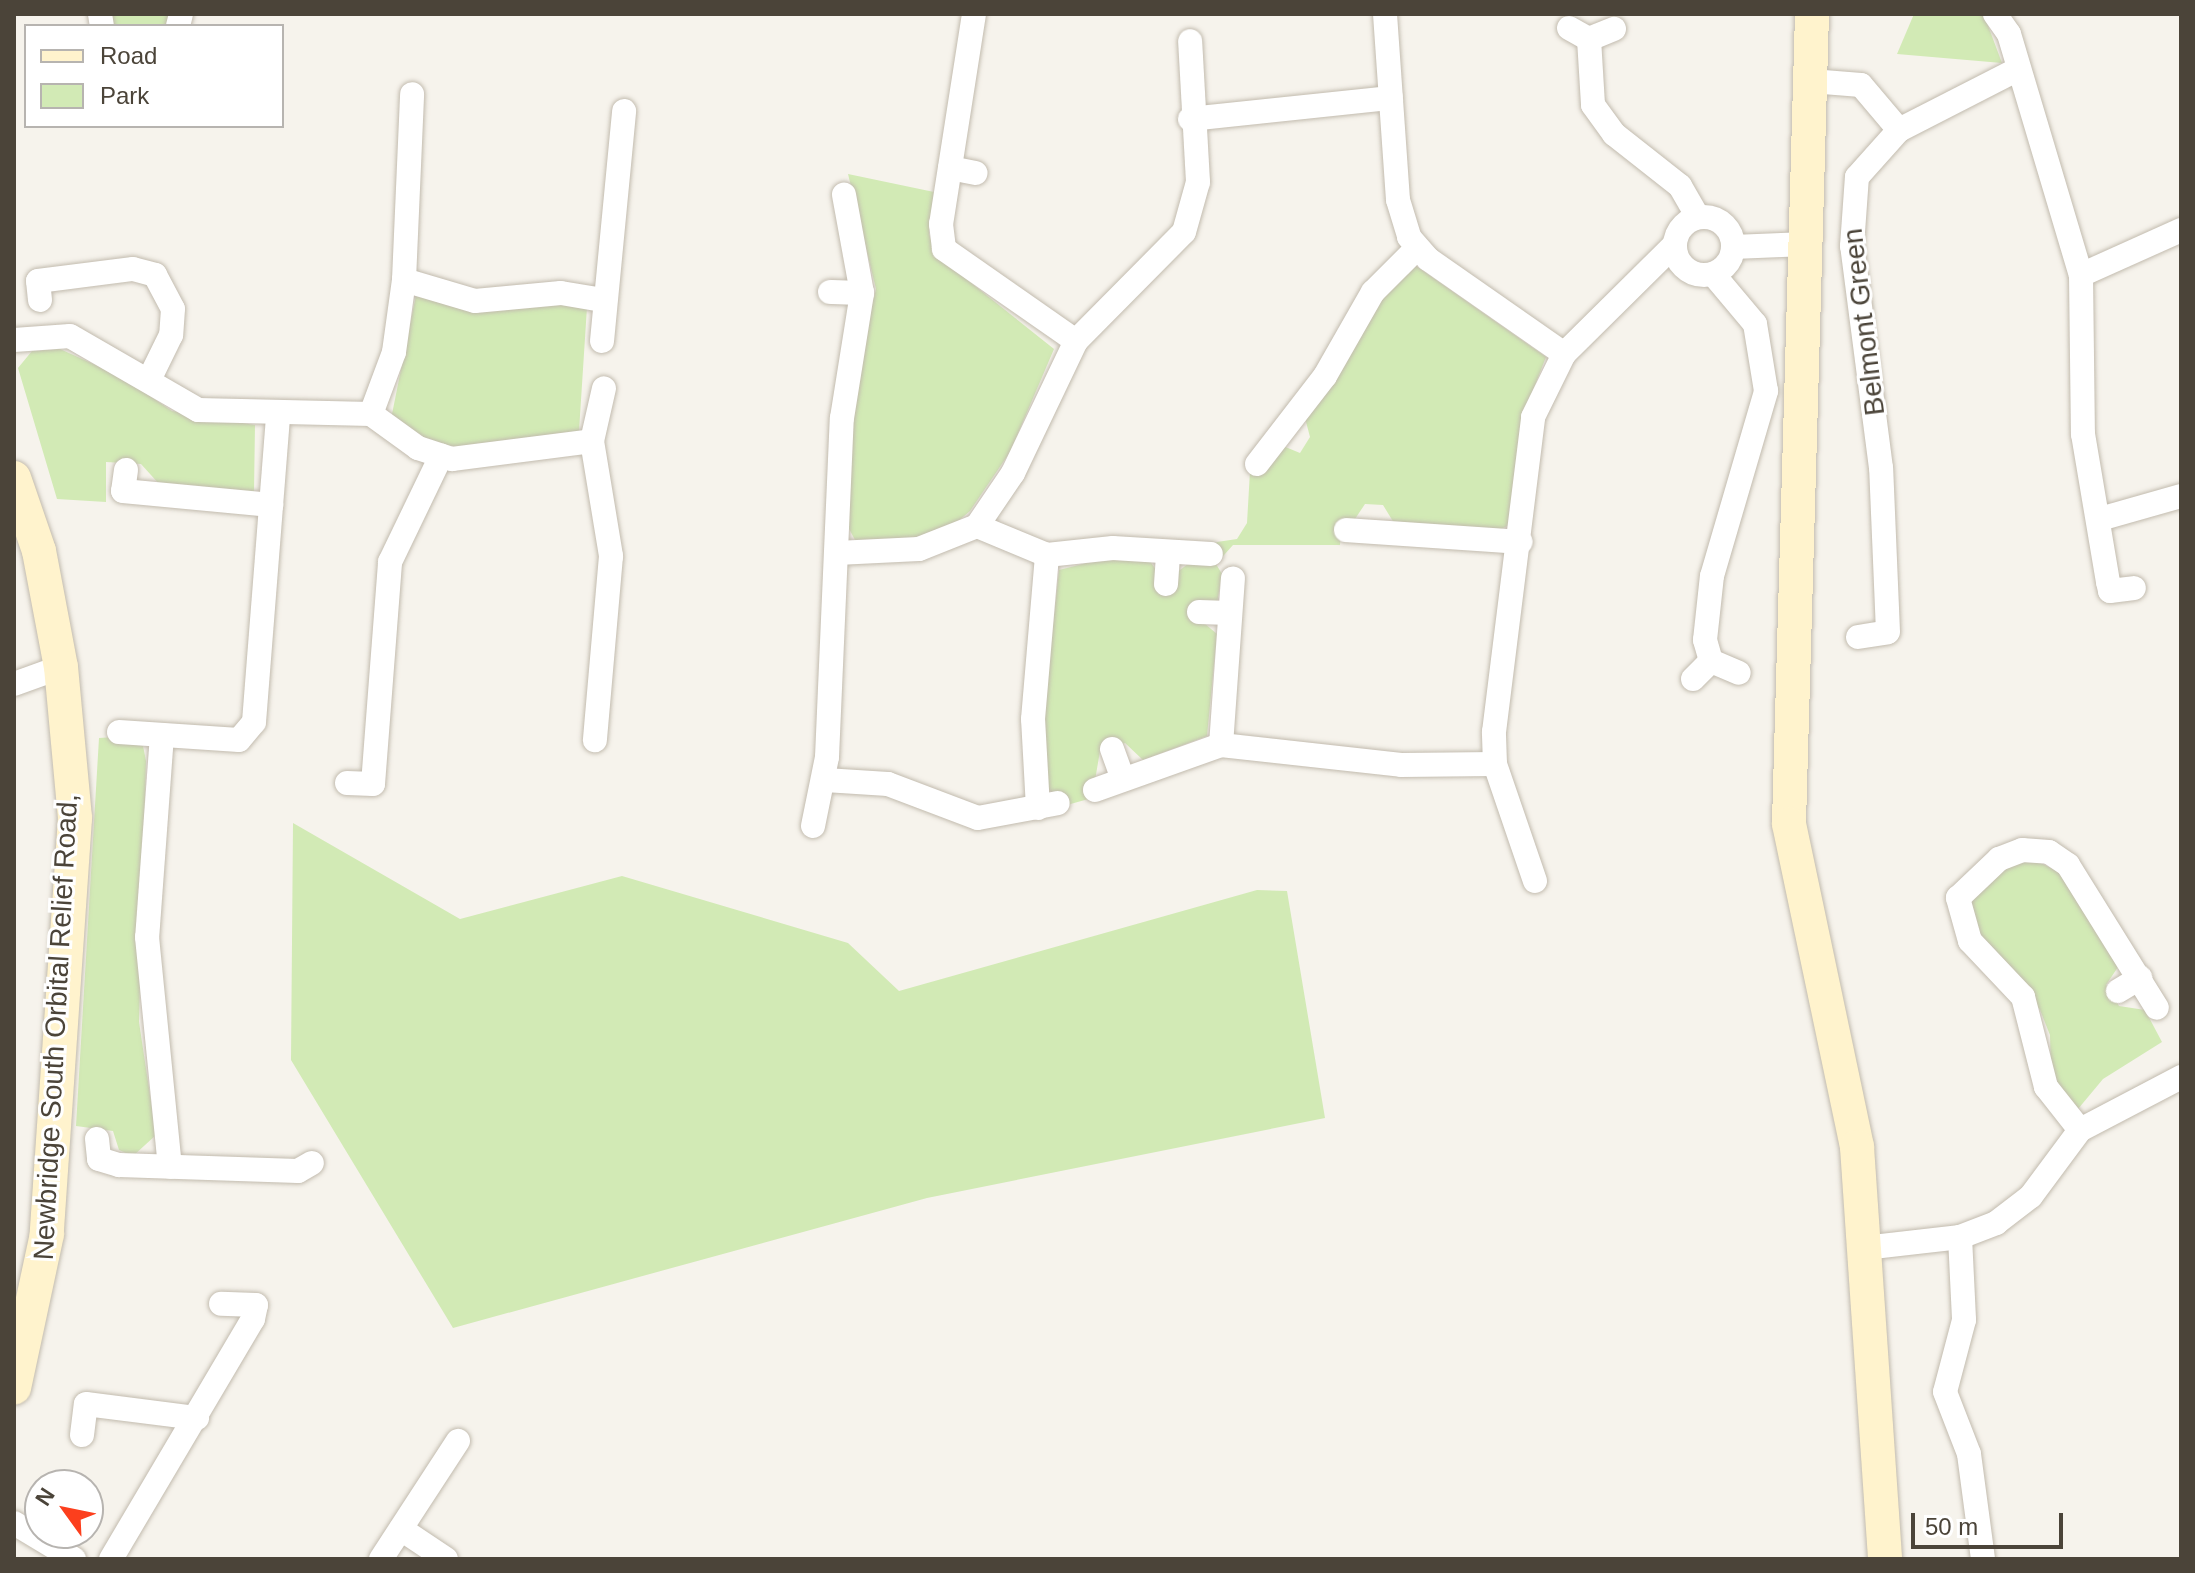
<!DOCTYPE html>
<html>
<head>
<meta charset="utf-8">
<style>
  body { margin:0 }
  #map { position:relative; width:2195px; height:1573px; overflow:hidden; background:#f6f3ec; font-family:Helvetica,sans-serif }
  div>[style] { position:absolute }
  .green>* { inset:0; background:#d2eab5 }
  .roads { filter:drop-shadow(0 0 2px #c2bbae) drop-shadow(0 0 2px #c2bbae) }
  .street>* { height:24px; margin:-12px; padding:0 12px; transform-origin:12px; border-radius:12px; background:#fff }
  .street>.ring { margin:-12px; padding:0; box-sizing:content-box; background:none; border:24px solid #fff; border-radius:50% }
  .secondary>* { height:34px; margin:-17px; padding:0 17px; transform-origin:17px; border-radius:17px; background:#fff3cd }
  span { translate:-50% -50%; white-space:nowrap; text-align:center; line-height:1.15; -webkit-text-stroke:6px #fff; paint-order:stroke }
  .street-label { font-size:28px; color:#4b4439 }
  .frame { position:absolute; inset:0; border:16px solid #4b4439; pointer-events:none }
  .legend { position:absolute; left:24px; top:24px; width:260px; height:104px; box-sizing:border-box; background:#fff; border:2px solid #b7b4b0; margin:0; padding:10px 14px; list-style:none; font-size:24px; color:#4b4439 }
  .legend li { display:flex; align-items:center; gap:16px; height:40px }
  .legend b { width:40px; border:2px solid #b7b4b0 }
  .north { position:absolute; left:24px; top:1469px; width:80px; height:80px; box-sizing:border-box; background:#fff; border:2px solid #b7b4b0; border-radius:50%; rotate:303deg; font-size:22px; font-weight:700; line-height:32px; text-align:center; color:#4b4439 }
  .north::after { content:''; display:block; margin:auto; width:28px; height:36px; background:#fc3f1d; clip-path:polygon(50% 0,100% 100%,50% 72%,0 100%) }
  .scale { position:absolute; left:1911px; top:1513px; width:152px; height:36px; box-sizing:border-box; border:4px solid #4b4439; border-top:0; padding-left:10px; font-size:24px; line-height:28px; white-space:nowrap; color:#4b4439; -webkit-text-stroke:6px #fff; paint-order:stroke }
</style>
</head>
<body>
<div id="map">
  <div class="green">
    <i style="clip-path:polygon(106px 14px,170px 14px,165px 26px,112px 26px)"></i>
    <i style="clip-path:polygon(1914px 14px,1984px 15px,2002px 63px,1897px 54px)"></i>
    <i style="clip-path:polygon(848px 174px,934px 192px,929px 234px,936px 255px,1054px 349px,1010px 452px,970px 511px,950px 528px,907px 540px,855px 540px,846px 523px,854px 377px,876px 289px)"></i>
    <i style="clip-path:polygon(1412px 263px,1546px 357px,1526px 408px,1511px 524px,1499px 530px,1394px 523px,1383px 505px,1365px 504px,1355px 519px,1342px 522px,1340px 545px,1233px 545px,1216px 564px,1222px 574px,1217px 603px,1204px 623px,1217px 634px,1207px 736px,1143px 760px,1125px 743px,1100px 751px,1092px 798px,1067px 805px,1047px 788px,1042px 726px,1059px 570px,1110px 557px,1149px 560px,1157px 571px,1176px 573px,1217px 542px,1237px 539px,1247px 523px,1251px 454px,1283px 446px,1300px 453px,1310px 437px,1305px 418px,1353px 333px)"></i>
    <i style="clip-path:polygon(416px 295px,477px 310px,555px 302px,587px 307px,579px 431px,455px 447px,433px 444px,391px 419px)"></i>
    <i style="clip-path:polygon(60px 349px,120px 376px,172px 411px,255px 425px,254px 492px,160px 485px,141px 464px,106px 462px,106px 502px,57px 499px,18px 368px,32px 351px)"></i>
    <i style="clip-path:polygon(115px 737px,143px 746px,146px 761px,139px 1022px,156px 1135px,133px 1156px,119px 1150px,113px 1131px,76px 1126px,99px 738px)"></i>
    <i style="clip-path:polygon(293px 823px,460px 919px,622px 876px,848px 943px,899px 991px,1257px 890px,1287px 891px,1325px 1118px,927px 1198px,453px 1328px,291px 1060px)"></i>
    <i style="clip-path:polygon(2032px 859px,2066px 875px,2118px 967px,2106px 985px,2119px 1006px,2145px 1010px,2162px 1042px,2103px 1079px,2078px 1109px,2051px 1076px,2050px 1035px,2040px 1010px,1978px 934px,1968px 901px,2008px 862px)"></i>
  </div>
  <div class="roads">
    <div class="street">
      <i style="left:100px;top:14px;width:12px;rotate:81deg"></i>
      <i style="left:974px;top:14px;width:213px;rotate:98.9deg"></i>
      <i style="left:941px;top:224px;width:25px;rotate:83deg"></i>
      <i style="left:944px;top:249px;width:161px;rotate:34.9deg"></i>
      <i style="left:1385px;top:14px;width:186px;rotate:86deg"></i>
      <i style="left:1398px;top:200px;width:39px;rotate:73deg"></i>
      <i style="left:1409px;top:237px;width:29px;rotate:49deg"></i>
      <i style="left:1428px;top:259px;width:166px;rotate:34.9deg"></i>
      <i style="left:1995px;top:14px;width:24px;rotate:55deg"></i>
      <i style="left:2009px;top:34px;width:252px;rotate:73.4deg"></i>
      <i style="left:2081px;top:275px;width:159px;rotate:89.3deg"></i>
      <i style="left:2083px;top:434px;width:150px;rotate:80.4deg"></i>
      <i style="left:2108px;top:582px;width:9px;rotate:77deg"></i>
      <i style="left:2110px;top:591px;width:24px;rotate:-7deg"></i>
      <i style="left:178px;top:26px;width:12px;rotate:-76deg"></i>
      <i style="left:1569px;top:28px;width:23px;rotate:29deg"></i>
      <i style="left:1589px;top:39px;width:66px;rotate:86.5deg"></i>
      <i style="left:1593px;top:105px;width:36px;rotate:54deg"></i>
      <i style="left:1614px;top:134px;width:84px;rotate:38.2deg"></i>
      <i style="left:1680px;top:186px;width:36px;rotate:60deg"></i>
      <i style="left:1589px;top:39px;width:27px;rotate:-22deg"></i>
      <i style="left:1811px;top:81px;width:50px;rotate:4.6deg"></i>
      <i style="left:1861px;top:85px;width:59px;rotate:49.8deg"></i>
      <i style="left:1190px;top:119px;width:202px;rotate:-6deg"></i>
      <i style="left:950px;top:168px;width:26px;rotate:11deg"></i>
      <i class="ring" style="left:1675px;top:217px;width:34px;height:34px"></i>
      <i style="left:1733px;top:247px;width:73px;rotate:-2.4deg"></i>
      <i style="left:2081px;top:275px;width:110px;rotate:-24.2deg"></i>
      <i style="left:404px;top:280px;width:74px;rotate:16.5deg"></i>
      <i style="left:475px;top:301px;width:86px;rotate:-5.3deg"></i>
      <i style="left:561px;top:293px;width:43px;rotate:9.5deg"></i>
      <i style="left:830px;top:292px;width:32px;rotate:2deg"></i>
      <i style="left:40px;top:300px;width:19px;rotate:-96deg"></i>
      <i style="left:38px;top:281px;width:96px;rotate:-7.2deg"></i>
      <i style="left:133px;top:269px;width:23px;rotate:15deg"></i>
      <i style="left:155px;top:275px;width:38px;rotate:62deg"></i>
      <i style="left:173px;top:309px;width:26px;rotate:94deg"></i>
      <i style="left:171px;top:335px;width:50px;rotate:116.1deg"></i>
      <i style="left:14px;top:340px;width:56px;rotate:-4.1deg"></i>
      <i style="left:70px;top:336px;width:148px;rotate:30deg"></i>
      <i style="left:198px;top:410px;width:173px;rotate:1.3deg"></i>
      <i style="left:371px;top:414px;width:58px;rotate:35.9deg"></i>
      <i style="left:418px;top:448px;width:36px;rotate:18deg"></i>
      <i style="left:452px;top:459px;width:141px;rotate:-7.3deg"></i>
      <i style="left:592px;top:441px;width:54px;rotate:-77.2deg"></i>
      <i style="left:602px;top:341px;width:231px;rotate:-84.5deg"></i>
      <i style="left:371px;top:414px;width:66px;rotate:-69.6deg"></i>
      <i style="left:394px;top:352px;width:73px;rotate:-82.1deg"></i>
      <i style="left:404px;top:280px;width:186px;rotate:-87.5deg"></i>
      <i style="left:592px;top:441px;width:117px;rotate:80.6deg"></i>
      <i style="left:611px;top:556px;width:185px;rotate:95deg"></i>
      <i style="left:1257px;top:464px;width:111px;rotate:-52.3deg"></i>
      <i style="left:1325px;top:376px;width:97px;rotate:-60.3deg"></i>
      <i style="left:1373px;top:292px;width:62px;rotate:-45deg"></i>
      <i style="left:126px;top:470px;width:21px;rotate:98deg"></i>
      <i style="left:123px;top:491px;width:149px;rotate:5.4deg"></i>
      <i style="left:2100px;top:519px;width:84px;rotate:-15.9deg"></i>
      <i style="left:977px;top:526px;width:76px;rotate:22.5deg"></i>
      <i style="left:1047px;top:555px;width:66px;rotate:-6.1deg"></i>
      <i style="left:1113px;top:548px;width:98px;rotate:3.5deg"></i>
      <i style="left:1346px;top:530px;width:175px;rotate:3.9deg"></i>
      <i style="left:837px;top:553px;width:82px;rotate:-2.8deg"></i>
      <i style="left:919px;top:549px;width:62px;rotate:-21.6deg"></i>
      <i style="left:977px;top:526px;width:64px;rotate:-55.8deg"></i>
      <i style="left:1013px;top:473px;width:146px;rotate:-64.5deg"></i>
      <i style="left:1076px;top:341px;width:153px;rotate:-45.3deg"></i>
      <i style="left:1184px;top:232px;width:52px;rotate:-74.4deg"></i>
      <i style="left:1198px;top:182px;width:141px;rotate:-93.2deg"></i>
      <i style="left:1166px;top:584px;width:29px;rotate:-86deg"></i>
      <i style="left:1199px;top:612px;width:31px;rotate:2deg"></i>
      <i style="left:1858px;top:637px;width:30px;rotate:-9deg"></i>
      <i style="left:1888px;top:632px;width:164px;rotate:-92.4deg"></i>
      <i style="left:1881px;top:468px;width:224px;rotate:-97.4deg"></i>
      <i style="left:1852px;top:246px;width:69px;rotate:-85.9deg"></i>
      <i style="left:1857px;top:177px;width:63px;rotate:-48.2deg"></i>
      <i style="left:1899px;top:130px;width:131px;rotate:-27.1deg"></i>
      <i style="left:1711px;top:661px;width:30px;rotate:23deg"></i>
      <i style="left:1693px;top:679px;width:25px;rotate:-45deg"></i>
      <i style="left:1711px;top:661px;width:22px;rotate:-106deg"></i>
      <i style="left:1705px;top:640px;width:64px;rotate:-83.8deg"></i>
      <i style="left:1712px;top:576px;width:193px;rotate:-73.7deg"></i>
      <i style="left:1766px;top:391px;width:68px;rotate:-99.3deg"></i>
      <i style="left:1755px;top:324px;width:65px;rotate:-130deg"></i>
      <i style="left:14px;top:684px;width:50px;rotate:-19.9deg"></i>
      <i style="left:119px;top:732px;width:120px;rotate:3.8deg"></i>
      <i style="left:239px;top:740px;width:23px;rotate:-50deg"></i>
      <i style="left:254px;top:722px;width:308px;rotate:-85.5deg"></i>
      <i style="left:162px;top:735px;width:203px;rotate:94.2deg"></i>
      <i style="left:147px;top:937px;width:231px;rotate:84.3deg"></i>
      <i style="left:1221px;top:745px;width:167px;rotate:-85.9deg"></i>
      <i style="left:1112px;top:749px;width:32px;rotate:70deg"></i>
      <i style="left:825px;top:780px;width:63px;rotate:3.6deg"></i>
      <i style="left:888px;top:784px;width:96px;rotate:20.7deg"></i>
      <i style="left:978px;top:818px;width:81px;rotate:-10.6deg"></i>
      <i style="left:347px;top:783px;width:26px;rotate:2deg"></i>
      <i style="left:373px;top:784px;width:223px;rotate:-85.6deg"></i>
      <i style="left:390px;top:562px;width:118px;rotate:-64.3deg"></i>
      <i style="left:1095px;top:790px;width:134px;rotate:-19.7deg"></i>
      <i style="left:1221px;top:745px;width:181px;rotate:6.3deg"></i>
      <i style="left:1401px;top:765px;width:94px;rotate:-0.6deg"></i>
      <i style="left:1038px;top:808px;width:89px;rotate:-93.2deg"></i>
      <i style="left:1033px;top:719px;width:165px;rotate:-85.1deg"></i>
      <i style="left:813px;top:826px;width:70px;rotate:-78.5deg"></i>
      <i style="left:827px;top:757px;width:339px;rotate:-87.5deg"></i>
      <i style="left:842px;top:418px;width:127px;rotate:-80.9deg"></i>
      <i style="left:862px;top:293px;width:100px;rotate:-100.4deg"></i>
      <i style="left:1535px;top:881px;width:124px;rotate:-108.9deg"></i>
      <i style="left:1495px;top:764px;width:32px;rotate:-92deg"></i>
      <i style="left:1494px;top:732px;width:317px;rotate:-82.9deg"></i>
      <i style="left:1533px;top:417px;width:70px;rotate:-63.8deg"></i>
      <i style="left:1564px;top:354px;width:155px;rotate:-44.7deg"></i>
      <i style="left:2118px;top:991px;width:26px;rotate:-31deg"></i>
      <i style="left:2080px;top:1130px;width:55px;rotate:-128.3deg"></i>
      <i style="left:2046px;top:1087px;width:93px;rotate:-104.3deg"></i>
      <i style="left:2023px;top:997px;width:77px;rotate:-133.4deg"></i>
      <i style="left:1970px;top:941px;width:45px;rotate:-105.6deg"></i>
      <i style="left:1958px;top:898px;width:57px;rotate:-43.6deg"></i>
      <i style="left:1999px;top:859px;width:25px;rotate:-21deg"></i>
      <i style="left:2022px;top:850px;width:27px;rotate:4deg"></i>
      <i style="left:2049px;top:852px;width:23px;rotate:34deg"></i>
      <i style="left:2068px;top:865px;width:168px;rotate:58.1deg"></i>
      <i style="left:97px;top:1139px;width:20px;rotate:84deg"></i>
      <i style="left:99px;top:1159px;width:21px;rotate:17deg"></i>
      <i style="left:119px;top:1165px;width:179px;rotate:1.9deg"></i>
      <i style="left:298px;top:1171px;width:16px;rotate:-30deg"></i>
      <i style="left:1960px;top:1237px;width:83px;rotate:87.2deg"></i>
      <i style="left:1964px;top:1320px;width:74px;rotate:104.8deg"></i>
      <i style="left:1945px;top:1392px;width:66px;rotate:68.8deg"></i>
      <i style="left:1969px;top:1454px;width:106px;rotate:82.4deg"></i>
      <i style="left:1864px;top:1248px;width:97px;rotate:-6.5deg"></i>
      <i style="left:1960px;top:1237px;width:39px;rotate:-21deg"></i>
      <i style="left:1996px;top:1223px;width:44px;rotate:-37.6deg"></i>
      <i style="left:2031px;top:1196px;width:82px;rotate:-53.4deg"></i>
      <i style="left:2080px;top:1130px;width:114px;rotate:-27.7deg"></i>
      <i style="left:82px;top:1435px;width:31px;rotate:-83deg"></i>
      <i style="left:86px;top:1404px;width:112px;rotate:7.2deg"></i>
      <i style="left:14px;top:1523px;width:70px;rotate:31deg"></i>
      <i style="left:401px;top:1529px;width:54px;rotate:33.7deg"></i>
      <i style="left:111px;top:1559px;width:279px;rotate:-59.4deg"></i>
      <i style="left:253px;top:1319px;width:14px;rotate:-78deg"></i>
      <i style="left:256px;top:1305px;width:35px;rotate:-178deg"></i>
      <i style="left:381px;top:1559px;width:141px;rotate:-56.9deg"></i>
    </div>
    <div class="secondary">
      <i style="left:1812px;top:14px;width:810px;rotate:91.63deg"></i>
      <i style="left:1789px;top:824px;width:330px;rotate:78.1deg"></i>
      <i style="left:1857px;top:1147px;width:413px;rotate:86.1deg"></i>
      <i style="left:14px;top:478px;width:77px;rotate:71.1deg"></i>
      <i style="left:39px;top:551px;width:118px;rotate:79.3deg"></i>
      <i style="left:61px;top:667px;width:152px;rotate:84.7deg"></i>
      <i style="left:75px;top:818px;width:417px;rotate:93.9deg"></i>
      <i style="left:47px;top:1234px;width:157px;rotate:102.1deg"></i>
    </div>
  </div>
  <div class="street-label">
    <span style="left:1864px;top:322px;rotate:-97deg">Belmont Green</span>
    <span style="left:56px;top:1027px;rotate:-87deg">Newbridge South Orbital Relief Road,</span>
  </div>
  <div class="frame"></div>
  <ul class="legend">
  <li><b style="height:10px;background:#fff3cd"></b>Road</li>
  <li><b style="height:22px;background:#d2eab5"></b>Park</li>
  </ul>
  <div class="north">N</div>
  <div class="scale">50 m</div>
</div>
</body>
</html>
